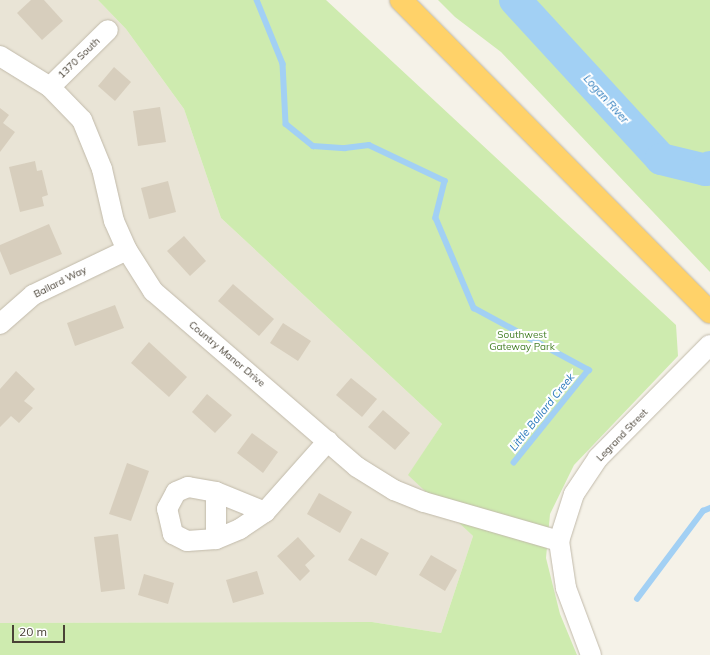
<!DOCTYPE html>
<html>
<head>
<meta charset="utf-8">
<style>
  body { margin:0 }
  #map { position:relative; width:710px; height:655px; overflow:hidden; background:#f5f2e8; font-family:Mulish,sans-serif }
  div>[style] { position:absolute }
  .residential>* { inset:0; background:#e9e4d6 }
  .green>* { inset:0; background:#ceebaf }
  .stream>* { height:5.5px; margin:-2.75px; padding:0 2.75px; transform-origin:2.75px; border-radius:2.75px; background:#a2d0f4 }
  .river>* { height:32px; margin:-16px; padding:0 16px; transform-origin:16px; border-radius:16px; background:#a2d0f4 }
  .building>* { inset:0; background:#d7cebd }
  .roads { filter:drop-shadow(0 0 1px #c1baaa) drop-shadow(0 0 1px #c1baaa) }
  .street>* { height:20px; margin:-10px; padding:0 10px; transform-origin:10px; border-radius:10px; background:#fff }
  .highway>* { height:22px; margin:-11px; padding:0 11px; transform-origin:11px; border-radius:11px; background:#ffd269 }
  span { translate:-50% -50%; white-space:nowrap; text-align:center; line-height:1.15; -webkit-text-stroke:4px #fff; paint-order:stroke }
  .street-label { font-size:10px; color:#494236 }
  .park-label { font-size:10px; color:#447f26 }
  .water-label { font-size:11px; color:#2979bb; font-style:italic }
  .scale { position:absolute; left:12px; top:625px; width:53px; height:18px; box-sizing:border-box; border:2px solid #494236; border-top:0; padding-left:5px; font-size:12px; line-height:14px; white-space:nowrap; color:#494236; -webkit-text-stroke:3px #fff; paint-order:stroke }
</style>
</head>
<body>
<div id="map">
  <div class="residential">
    <i style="clip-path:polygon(0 0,98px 0,126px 29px,184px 109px,221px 218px,442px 424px,409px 475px,473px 536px,441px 633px,372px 622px,0 623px)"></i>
  </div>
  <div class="green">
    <i style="clip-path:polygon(98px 0,326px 0,676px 325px,678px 356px,574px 465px,550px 514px,546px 558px,560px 614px,577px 655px,0 655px,0 623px,372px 622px,441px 633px,473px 536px,408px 475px,442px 424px,221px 218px,184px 109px,126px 29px)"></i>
    <i style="clip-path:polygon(438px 0,710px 0,710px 272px,501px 52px,455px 17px)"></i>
  </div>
  <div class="stream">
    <i style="left:257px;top:0;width:69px;rotate:67.9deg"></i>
    <i style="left:283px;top:64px;width:60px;rotate:87.1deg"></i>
    <i style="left:286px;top:124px;width:35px;rotate:39deg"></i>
    <i style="left:313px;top:146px;width:32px;rotate:4deg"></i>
    <i style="left:345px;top:148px;width:24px;rotate:-7deg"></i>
    <i style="left:369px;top:145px;width:84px;rotate:25.3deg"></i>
    <i style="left:445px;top:181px;width:38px;rotate:104deg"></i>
    <i style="left:436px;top:218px;width:98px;rotate:67.1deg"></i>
    <i style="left:474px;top:308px;width:131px;rotate:28.3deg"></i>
    <i style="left:589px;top:370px;width:119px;rotate:128.9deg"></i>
    <i style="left:637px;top:599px;width:110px;rotate:-53.1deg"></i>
    <i style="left:703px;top:511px;width:8px;rotate:-23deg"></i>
  </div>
  <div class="river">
    <i style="left:515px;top:0;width:216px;rotate:47.4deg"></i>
    <i style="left:661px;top:159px;width:46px;rotate:13.7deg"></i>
    <i style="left:706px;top:170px;width:5px;rotate:-37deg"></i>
  </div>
  <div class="building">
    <i style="clip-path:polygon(31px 0,44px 0,63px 21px,42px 40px,17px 13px)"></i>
    <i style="clip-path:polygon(114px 67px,131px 82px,115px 101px,98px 86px)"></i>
    <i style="clip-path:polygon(160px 107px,166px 142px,138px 146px,133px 111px)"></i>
    <i style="clip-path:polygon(0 108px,9px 115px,3px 123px,15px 132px,0 152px)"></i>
    <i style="clip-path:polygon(35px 161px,37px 171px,42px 170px,48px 195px,42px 197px,44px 206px,20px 212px,9px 167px)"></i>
    <i style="clip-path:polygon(168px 181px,176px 212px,149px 219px,141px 188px)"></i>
    <i style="clip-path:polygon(49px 224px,62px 254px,10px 275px,0 251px,0 245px)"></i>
    <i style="clip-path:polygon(184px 236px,206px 261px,190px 276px,167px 251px)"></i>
    <i style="clip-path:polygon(233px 284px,274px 319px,259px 336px,218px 301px)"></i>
    <i style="clip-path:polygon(115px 305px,124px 328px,75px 346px,67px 323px)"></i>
    <i style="clip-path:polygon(283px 323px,311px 341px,298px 361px,270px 343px)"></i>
    <i style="clip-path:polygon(149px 342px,187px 377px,169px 397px,131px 363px)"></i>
    <i style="clip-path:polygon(16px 371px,35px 389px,24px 401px,33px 408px,19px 423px,11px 416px,0 427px,0 389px)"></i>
    <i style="clip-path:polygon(351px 378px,377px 399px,362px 417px,336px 395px)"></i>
    <i style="clip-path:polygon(207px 394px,232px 415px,215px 433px,192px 412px)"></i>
    <i style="clip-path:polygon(383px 410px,410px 433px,395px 450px,368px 427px)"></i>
    <i style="clip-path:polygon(252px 433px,278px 452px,263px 473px,237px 453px)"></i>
    <i style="clip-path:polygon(127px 463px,149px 471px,131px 521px,109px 514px)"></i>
    <i style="clip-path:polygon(319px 493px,352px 512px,340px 533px,307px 514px)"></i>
    <i style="clip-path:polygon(118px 534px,125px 589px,101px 592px,94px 537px)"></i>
    <i style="clip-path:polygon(298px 537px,315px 556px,305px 565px,310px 571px,300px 581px,277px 556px)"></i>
    <i style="clip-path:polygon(361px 538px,389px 553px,376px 576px,348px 560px)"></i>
    <i style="clip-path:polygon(431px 555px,457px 570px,445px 591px,419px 575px)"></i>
    <i style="clip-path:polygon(257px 571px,264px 594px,233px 603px,226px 580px)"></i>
    <i style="clip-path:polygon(144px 574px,174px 583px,168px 604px,138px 595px)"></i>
  </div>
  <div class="roads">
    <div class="street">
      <i style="left:0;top:56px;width:59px;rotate:31.8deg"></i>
      <i style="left:50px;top:87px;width:46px;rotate:45.9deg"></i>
      <i style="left:82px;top:120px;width:53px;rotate:67.8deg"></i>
      <i style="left:102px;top:169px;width:53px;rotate:77deg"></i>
      <i style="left:114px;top:221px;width:32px;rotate:66deg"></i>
      <i style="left:127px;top:250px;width:49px;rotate:57.6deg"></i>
      <i style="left:153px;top:291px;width:269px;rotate:40.8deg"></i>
      <i style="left:357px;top:467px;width:44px;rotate:31.9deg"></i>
      <i style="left:394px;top:490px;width:32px;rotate:22deg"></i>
      <i style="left:424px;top:502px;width:141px;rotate:16.1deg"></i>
      <i style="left:50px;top:87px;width:81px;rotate:-44.5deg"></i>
      <i style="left:0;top:324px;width:44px;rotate:-41.3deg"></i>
      <i style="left:33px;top:295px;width:104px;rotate:-25.6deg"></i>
      <i style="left:265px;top:512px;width:30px;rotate:146deg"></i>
      <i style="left:240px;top:529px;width:26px;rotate:157deg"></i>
      <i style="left:216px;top:539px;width:29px;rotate:176deg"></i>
      <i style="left:187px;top:541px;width:16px;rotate:-153deg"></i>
      <i style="left:173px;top:534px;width:26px;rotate:-103deg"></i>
      <i style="left:167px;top:509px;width:19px;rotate:-62deg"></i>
      <i style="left:176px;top:492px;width:13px;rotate:-23deg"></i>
      <i style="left:188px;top:487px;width:28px;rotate:10deg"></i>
      <i style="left:216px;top:492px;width:53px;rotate:22.2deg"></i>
      <i style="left:265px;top:512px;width:95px;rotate:-48.4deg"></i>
      <i style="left:216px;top:539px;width:47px;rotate:-90deg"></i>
      <i style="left:591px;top:655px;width:72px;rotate:-110.5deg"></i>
      <i style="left:566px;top:588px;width:48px;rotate:-98.5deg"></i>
      <i style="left:559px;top:541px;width:49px;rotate:-72.3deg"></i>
      <i style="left:574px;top:494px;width:43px;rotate:-56.3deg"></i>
      <i style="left:598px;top:458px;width:159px;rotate:-45.3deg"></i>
    </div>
    <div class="highway">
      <i style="left:401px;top:0;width:439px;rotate:45.3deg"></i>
    </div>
  </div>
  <div class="street-label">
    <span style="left:79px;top:58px;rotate:-44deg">1370 South</span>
    <span style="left:60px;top:282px;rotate:-27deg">Ballard Way</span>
    <span style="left:227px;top:354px;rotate:40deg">Country Manor Drive</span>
    <span style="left:622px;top:435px;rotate:-46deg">Legrand Street</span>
  </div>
  <div class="park-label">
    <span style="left:522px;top:340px">Southwest<br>Gateway Park</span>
  </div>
  <div class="water-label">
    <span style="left:606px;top:99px;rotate:48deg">Logan River</span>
    <span style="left:542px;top:412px;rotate:-51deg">Little Ballard Creek</span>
  </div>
  <div class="scale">20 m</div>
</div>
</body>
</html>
